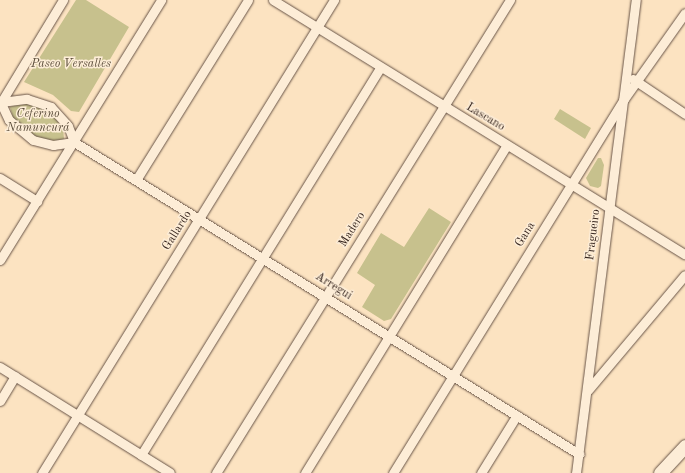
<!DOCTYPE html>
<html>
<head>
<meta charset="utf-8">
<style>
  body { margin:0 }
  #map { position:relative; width:685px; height:473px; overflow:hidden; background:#fce3c1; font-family:"Old Standard TT",serif }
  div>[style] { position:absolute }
  .green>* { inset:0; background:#c7c18d }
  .roads { filter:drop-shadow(0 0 1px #685447) drop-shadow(0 0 1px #685447) }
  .street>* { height:9px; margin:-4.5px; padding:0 4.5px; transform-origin:4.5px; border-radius:4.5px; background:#fdedd7 }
  .secondary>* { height:13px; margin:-6.5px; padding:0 6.5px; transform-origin:6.5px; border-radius:6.5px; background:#fdedd7 }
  span { translate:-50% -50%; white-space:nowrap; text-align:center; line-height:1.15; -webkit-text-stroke:3px #fdedd7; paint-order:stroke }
  .park-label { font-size:12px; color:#5a4c3a; font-style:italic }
  .street-label { font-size:12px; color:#36251e }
</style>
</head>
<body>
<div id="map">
  <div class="green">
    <i style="clip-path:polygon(76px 0,86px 0,129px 27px,79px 112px,71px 111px,53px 95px,24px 82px)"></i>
    <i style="clip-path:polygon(21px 102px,39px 107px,54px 117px,63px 128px,64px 139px,58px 142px,37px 138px,13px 118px,10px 107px)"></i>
    <i style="clip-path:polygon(560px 109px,591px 128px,585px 139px,554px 119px)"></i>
    <i style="clip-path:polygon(598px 158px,601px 158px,604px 165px,601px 186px,598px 188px,590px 186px,586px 178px)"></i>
    <i style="clip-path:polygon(429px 208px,451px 222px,391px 319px,384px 321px,362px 307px,375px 285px,357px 273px,381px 233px,404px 247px)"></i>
  </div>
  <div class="roads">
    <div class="street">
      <i style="left:273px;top:0;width:484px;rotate:31.7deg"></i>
      <i style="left:633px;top:79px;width:63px;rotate:33.9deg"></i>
      <i style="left:0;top:101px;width:21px;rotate:65deg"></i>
      <i style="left:9px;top:120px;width:31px;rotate:40deg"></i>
      <i style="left:33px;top:140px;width:21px;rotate:14deg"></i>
      <i style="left:53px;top:145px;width:21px;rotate:-8deg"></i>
      <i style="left:1px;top:102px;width:26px;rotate:-7deg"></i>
      <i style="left:27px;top:99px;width:25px;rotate:18deg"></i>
      <i style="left:51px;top:107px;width:25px;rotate:48deg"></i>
      <i style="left:68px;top:126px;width:17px;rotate:69deg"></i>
      <i style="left:0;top:104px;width:122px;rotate:-58.8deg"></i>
      <i style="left:74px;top:142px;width:594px;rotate:31.71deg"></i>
      <i style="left:0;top:178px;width:44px;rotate:31.9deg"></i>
      <i style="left:136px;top:180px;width:212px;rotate:-58.1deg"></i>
      <i style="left:0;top:260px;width:306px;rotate:-58.2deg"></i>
      <i style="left:0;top:367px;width:200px;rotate:31.9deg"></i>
      <i style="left:588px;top:390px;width:150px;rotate:-49.9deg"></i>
      <i style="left:0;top:401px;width:29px;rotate:-59deg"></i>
      <i style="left:141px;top:455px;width:455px;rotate:-58.3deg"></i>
      <i style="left:42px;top:473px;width:556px;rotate:-58.31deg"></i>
      <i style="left:216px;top:473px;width:557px;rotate:-58.14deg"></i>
      <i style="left:305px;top:473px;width:385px;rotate:-58.4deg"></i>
      <i style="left:393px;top:473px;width:440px;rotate:-58.3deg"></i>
      <i style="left:624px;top:99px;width:105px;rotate:-54.7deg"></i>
      <i style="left:481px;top:473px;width:68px;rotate:-58.2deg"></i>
      <i style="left:576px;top:473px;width:477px;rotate:-82.8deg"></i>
    </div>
    <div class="secondary">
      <i style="left:660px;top:473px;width:37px;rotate:-47deg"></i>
    </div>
  </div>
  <div class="park-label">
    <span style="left:71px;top:65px">Paseo Versalles</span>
    <span style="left:38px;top:122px">Ceferino<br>Namuncurá</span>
  </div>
  <div class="street-label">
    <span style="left:485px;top:118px;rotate:31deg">Lascano</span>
    <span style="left:353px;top:230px;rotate:-58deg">Madero</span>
    <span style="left:178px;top:231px;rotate:-58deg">Gallardo</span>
    <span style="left:526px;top:235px;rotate:-58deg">Gana</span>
    <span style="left:594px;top:235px;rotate:-83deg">Fragueiro</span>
    <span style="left:333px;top:287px;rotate:32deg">Arregui</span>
  </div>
</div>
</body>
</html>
